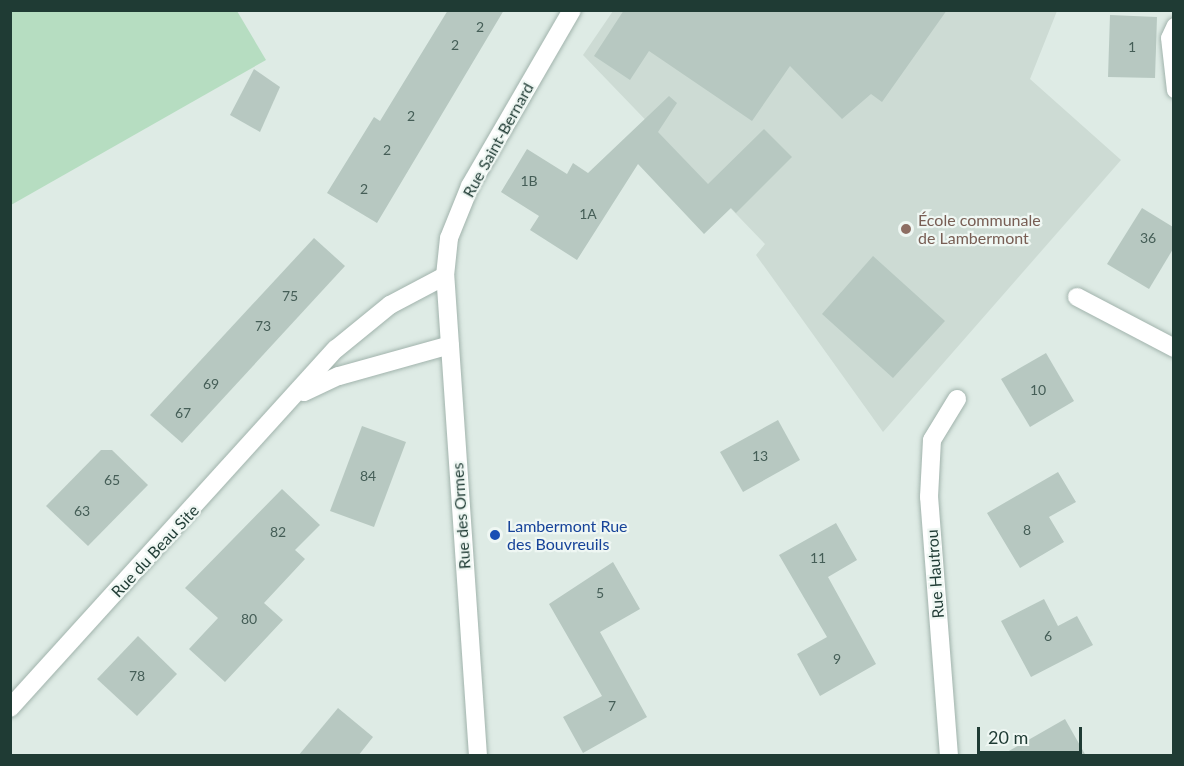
<!DOCTYPE html>
<html>
<head>
<meta charset="utf-8">
<style>
  body { margin:0 }
  #map { position:relative; width:1184px; height:766px; overflow:hidden; background:#deebe5; font-family:Lato,sans-serif }
  div>[style] { position:absolute }
  .built>* { inset:0; background:#cddbd4 }
  .green>* { inset:0; background:#b6ddc1 }
  .building>* { inset:0; background:#b7c8c1 }
  .roads { filter:drop-shadow(0 0 2px #a1b3ac) drop-shadow(0 0 2px #a1b3ac) }
  .service>* { height:14px; margin:-7px; padding:0 7px; transform-origin:7px; border-radius:7px; background:#fff }
  .minor>* { height:18px; margin:-9px; padding:0 9px; transform-origin:9px; border-radius:9px; background:#fff }
  .tertiary>* { height:18px; margin:-9px; padding:0 9px; transform-origin:9px; border-radius:9px; background:#fff }
  .dots>* { width:16px; height:16px; translate:-50% -50%; box-sizing:border-box; border:3px solid #eff7f3; border-radius:50% }
  span { translate:-50% -50%; white-space:nowrap; text-align:center; line-height:1.15; -webkit-text-stroke:4.5px #eff7f3; paint-order:stroke }
  .number-label { font-size:14px; color:#455e57 }
  .number-label span { -webkit-text-stroke-width:0 }
  .street-label { font-size:16px; color:#1f3b34 }
  .education-label { font-size:16px; color:#785e54 }
  .left { translate:0 -50%; text-align:left }
  .transit-label { font-size:16px; color:#164399 }
  .frame { position:absolute; inset:0; border:12px solid #1f3b34; pointer-events:none }
  .scale { position:absolute; left:977px; top:727px; width:105px; height:27px; box-sizing:border-box; border:3px solid #1f3b34; border-top:0; padding-left:8px; font-size:18px; line-height:21px; white-space:nowrap; color:#1f3b34; -webkit-text-stroke:4px #eff7f3; paint-order:stroke }
</style>
</head>
<body>
<div id="map">
  <div class="built">
    <i style="clip-path:polygon(613px 11px,1057px 11px,1030px 79px,1121px 160px,883px 432px,756px 255px,765px 244px,583px 55px)"></i>
  </div>
  <div class="green">
    <i style="clip-path:polygon(11px 10px,237px 11px,266px 60px,11px 205px)"></i>
  </div>
  <div class="building">
    <i style="clip-path:polygon(448px 10px,504px 10px,377px 223px,327px 193px,374px 117px,380px 121px)"></i>
    <i style="clip-path:polygon(624px 10px,947px 10px,882px 102px,871px 94px,842px 119px,790px 66px,752px 121px,649px 51px,630px 80px,594px 56px)"></i>
    <i style="clip-path:polygon(1110px 15px,1157px 17px,1155px 78px,1108px 77px)"></i>
    <i style="clip-path:polygon(254px 69px,280px 87px,260px 132px,230px 115px)"></i>
    <i style="clip-path:polygon(669px 96px,677px 103px,658px 132px,708px 184px,764px 129px,792px 157px,736px 213px,731px 208px,704px 234px,638px 164px,577px 260px,530px 230px,539px 216px,501px 192px,527px 149px,567px 174px,573px 163px,588px 173px)"></i>
    <i style="clip-path:polygon(1142px 208px,1173px 227px,1173px 249px,1149px 289px,1107px 264px)"></i>
    <i style="clip-path:polygon(314px 238px,345px 266px,182px 443px,150px 415px)"></i>
    <i style="clip-path:polygon(873px 256px,945px 321px,893px 378px,822px 314px)"></i>
    <i style="clip-path:polygon(1046px 353px,1074px 401px,1030px 427px,1001px 379px)"></i>
    <i style="clip-path:polygon(778px 420px,800px 460px,743px 492px,720px 452px)"></i>
    <i style="clip-path:polygon(362px 426px,406px 442px,374px 527px,330px 511px)"></i>
    <i style="clip-path:polygon(101px 450px,112px 450px,148px 485px,88px 546px,46px 506px)"></i>
    <i style="clip-path:polygon(1058px 472px,1076px 502px,1049px 517px,1064px 542px,1020px 568px,987px 513px)"></i>
    <i style="clip-path:polygon(282px 489px,320px 525px,295px 550px,305px 559px,264px 603px,283px 620px,225px 682px,189px 649px,218px 618px,185px 588px)"></i>
    <i style="clip-path:polygon(836px 523px,857px 560px,828px 577px,876px 664px,820px 696px,797px 654px,827px 637px,779px 555px)"></i>
    <i style="clip-path:polygon(613px 562px,640px 609px,600px 632px,647px 717px,583px 753px,563px 717px,602px 696px,549px 604px)"></i>
    <i style="clip-path:polygon(1044px 599px,1058px 626px,1077px 616px,1093px 645px,1031px 677px,1001px 621px)"></i>
    <i style="clip-path:polygon(138px 636px,177px 674px,137px 716px,97px 679px)"></i>
    <i style="clip-path:polygon(338px 708px,373px 737px,358px 756px,298px 756px)"></i>
    <i style="clip-path:polygon(1065px 719px,1086px 756px,1000px 756px)"></i>
  </div>
  <div class="roads">
    <div class="service">
      <i style="left:1174px;top:25px;width:14px;rotate:115deg"></i>
      <i style="left:1168px;top:38px;width:53px;rotate:83.5deg"></i>
    </div>
    <div class="minor">
      <i style="left:1077px;top:297px;width:110px;rotate:27.7deg"></i>
      <i style="left:304px;top:392px;width:38px;rotate:-25deg"></i>
      <i style="left:339px;top:376px;width:115px;rotate:-15.6deg"></i>
      <i style="left:10px;top:708px;width:485px;rotate:-47.8deg"></i>
      <i style="left:336px;top:349px;width:70px;rotate:-39.2deg"></i>
      <i style="left:390px;top:305px;width:62px;rotate:-27.8deg"></i>
      <i style="left:949px;top:756px;width:260px;rotate:-94.4deg"></i>
      <i style="left:929px;top:497px;width:57px;rotate:-87deg"></i>
      <i style="left:932px;top:440px;width:48px;rotate:-58.6deg"></i>
    </div>
    <div class="tertiary">
      <i style="left:478px;top:756px;width:481px;rotate:-93.9deg"></i>
      <i style="left:445px;top:276px;width:38px;rotate:-84deg"></i>
      <i style="left:449px;top:238px;width:56px;rotate:-68deg"></i>
      <i style="left:470px;top:186px;width:203px;rotate:-59.9deg"></i>
    </div>
  </div>
  <div class="dots">
    <i style="left:906px;top:229px;background:#8d6e63"></i>
    <i style="left:495px;top:535px;background:#1a4fb4"></i>
  </div>
  <div class="number-label">
    <span style="left:480px;top:27px">2</span>
    <span style="left:455px;top:45px">2</span>
    <span style="left:1132px;top:47px">1</span>
    <span style="left:411px;top:116px">2</span>
    <span style="left:387px;top:150px">2</span>
    <span style="left:529px;top:181px">1B</span>
    <span style="left:364px;top:189px">2</span>
    <span style="left:588px;top:214px">1A</span>
    <span style="left:1148px;top:238px">36</span>
    <span style="left:290px;top:296px">75</span>
    <span style="left:263px;top:326px">73</span>
    <span style="left:211px;top:384px">69</span>
    <span style="left:1038px;top:390px">10</span>
    <span style="left:183px;top:413px">67</span>
    <span style="left:760px;top:456px">13</span>
    <span style="left:368px;top:476px">84</span>
    <span style="left:112px;top:480px">65</span>
    <span style="left:82px;top:511px">63</span>
    <span style="left:1027px;top:530px">8</span>
    <span style="left:278px;top:532px">82</span>
    <span style="left:818px;top:558px">11</span>
    <span style="left:600px;top:593px">5</span>
    <span style="left:249px;top:619px">80</span>
    <span style="left:1048px;top:636px">6</span>
    <span style="left:837px;top:659px">9</span>
    <span style="left:137px;top:676px">78</span>
    <span style="left:612px;top:706px">7</span>
  </div>
  <div class="street-label">
    <span style="left:498px;top:140px;rotate:-61deg">Rue Saint-Bernard</span>
    <span style="left:461px;top:516px;rotate:-94deg">Rue des Ormes</span>
    <span style="left:155px;top:551px;rotate:-47deg">Rue du Beau Site</span>
    <span style="left:935px;top:574px;rotate:-94deg">Rue Hautrou</span>
  </div>
  <div class="education-label">
    <span class="left" style="left:918px;top:229px">École communale<br>de Lambermont</span>
  </div>
  <div class="transit-label">
    <span class="left" style="left:507px;top:535px">Lambermont Rue<br>des Bouvreuils</span>
  </div>
  <div class="frame"></div>
  <div class="scale">20 m</div>
</div>
</body>
</html>
